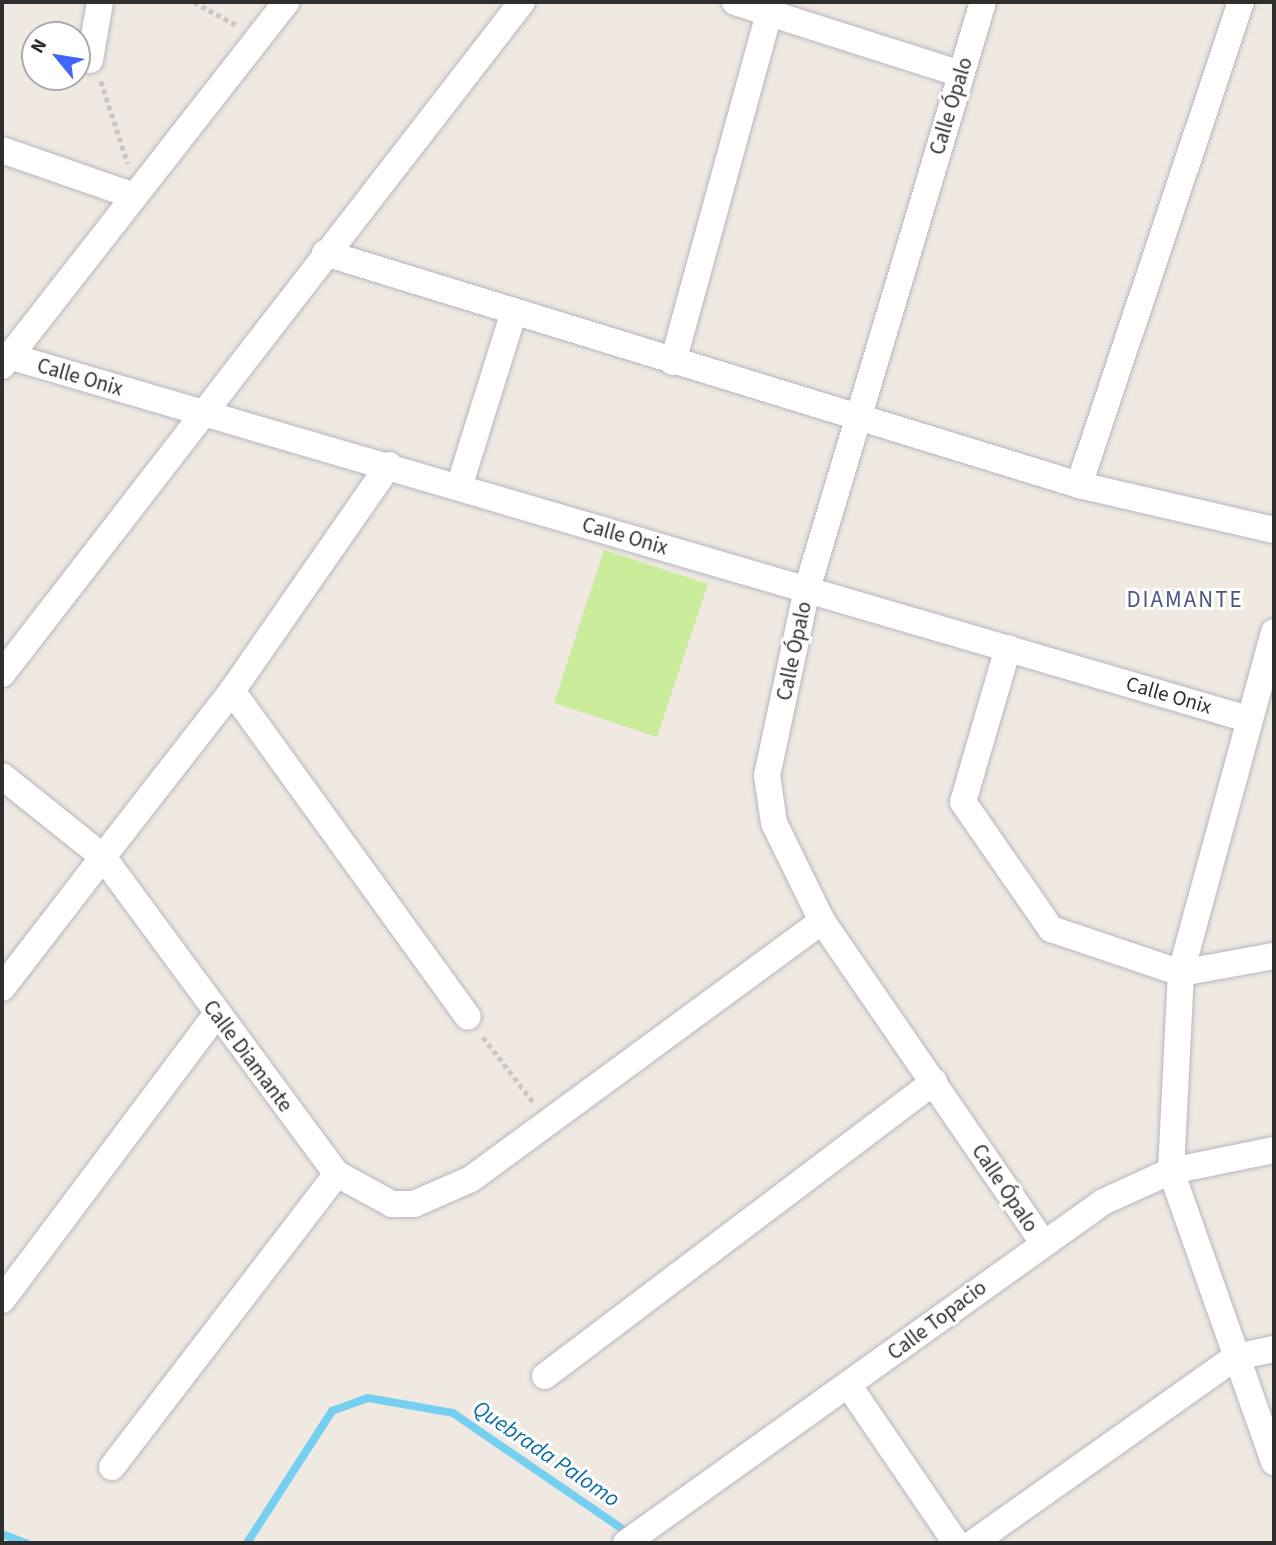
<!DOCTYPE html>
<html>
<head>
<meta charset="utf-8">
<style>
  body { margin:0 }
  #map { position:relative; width:1276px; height:1545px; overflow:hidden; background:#efe9e1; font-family:"Source Sans 3",sans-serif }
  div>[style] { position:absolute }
  .pitch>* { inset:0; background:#c9ec9a }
  .stream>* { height:8px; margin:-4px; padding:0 4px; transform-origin:4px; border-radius:4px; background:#75cff0 }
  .path>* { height:4.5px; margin-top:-2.25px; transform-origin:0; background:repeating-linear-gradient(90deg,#c9c9c9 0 5px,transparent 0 8.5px) }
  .roads { filter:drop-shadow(0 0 2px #b4b7c1) drop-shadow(0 0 2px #b4b7c1) }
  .minor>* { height:26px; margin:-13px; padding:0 13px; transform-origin:13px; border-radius:13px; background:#fff }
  span { translate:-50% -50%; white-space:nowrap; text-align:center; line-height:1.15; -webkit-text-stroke:6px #fff; paint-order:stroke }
  .street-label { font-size:21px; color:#2e2e2e }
  .neighbourhood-label { font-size:23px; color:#4d5680; letter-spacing:2px }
  .water-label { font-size:23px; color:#0d6fa3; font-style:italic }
  .frame { position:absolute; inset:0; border:4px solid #2e2e2e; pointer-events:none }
  .north { position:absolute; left:21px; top:21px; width:70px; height:70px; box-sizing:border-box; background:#fff; border:2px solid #ababab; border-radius:50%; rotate:300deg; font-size:19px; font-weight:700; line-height:28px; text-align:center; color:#2e2e2e }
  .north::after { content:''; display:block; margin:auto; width:24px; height:32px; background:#4264fb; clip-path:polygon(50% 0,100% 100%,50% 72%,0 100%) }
</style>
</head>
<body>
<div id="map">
  <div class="pitch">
    <i style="clip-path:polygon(604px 550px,708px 584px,657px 737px,554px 703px)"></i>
  </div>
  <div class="stream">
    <i style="left:2px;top:1534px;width:26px;rotate:21deg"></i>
    <i style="left:247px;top:1543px;width:157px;rotate:-57.2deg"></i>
    <i style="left:332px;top:1411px;width:38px;rotate:-20deg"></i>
    <i style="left:368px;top:1398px;width:86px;rotate:10deg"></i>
    <i style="left:453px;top:1413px;width:216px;rotate:34.4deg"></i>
  </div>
  <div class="path">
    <i style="left:194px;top:2px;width:48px;rotate:28.7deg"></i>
    <i style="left:101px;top:81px;width:87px;rotate:72deg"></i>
    <i style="left:483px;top:1037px;width:82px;rotate:52.4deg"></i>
  </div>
  <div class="roads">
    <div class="minor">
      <i style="left:735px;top:2px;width:236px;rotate:17.7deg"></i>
      <i style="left:983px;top:2px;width:613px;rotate:106.69deg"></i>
      <i style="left:807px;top:589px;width:190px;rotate:102.1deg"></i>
      <i style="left:767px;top:775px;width:49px;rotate:81.7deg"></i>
      <i style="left:774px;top:823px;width:109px;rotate:63.9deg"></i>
      <i style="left:822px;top:921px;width:391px;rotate:55.5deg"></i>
      <i style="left:90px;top:60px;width:59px;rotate:-80.2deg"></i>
      <i style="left:2px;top:150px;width:140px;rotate:19.2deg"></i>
      <i style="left:325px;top:253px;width:789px;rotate:17.1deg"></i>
      <i style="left:1079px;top:485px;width:200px;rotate:13deg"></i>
      <i style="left:2px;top:354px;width:1298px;rotate:16.33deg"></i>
      <i style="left:673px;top:362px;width:362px;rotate:-74.6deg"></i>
      <i style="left:2px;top:366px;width:462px;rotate:-52deg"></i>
      <i style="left:389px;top:465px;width:275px;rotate:124.8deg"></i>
      <i style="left:232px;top:691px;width:210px;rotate:127.9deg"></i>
      <i style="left:103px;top:857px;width:394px;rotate:53.6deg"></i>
      <i style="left:337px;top:1174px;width:63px;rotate:28.6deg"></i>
      <i style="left:392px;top:1204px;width:22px"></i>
      <i style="left:414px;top:1204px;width:62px;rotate:-23.7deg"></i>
      <i style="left:471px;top:1179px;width:436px;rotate:-36.3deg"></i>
      <i style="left:1079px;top:485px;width:509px;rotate:-71.46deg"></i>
      <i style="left:459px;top:487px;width:184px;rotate:-72.6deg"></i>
      <i style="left:1274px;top:632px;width:353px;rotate:105.3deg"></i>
      <i style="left:1181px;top:973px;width:198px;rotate:92.9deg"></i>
      <i style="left:1171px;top:1171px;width:309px;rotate:70.5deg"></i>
      <i style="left:1008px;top:648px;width:160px;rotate:106.3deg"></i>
      <i style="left:963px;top:802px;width:155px;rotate:55.3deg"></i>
      <i style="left:1051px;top:929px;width:137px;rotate:18.7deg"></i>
      <i style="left:1181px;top:973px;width:95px;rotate:-10.4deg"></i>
      <i style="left:2px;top:674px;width:850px;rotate:-52.27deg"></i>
      <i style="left:232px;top:691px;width:402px;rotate:54.1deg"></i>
      <i style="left:2px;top:776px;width:129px;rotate:38.7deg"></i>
      <i style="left:103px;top:857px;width:165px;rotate:127.6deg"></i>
      <i style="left:2px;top:1300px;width:358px;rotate:-53.1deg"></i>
      <i style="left:545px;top:1376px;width:488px;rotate:-37.1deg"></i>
      <i style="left:849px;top:1386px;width:190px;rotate:55.7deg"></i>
      <i style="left:112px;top:1467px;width:369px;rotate:-52.5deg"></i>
      <i style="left:626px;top:1543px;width:586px;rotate:-35.56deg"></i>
      <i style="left:1103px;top:1202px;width:75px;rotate:-24.5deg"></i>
      <i style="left:1171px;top:1171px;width:105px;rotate:-11.5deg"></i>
      <i style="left:973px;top:1543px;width:322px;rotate:-35.3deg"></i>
      <i style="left:1236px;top:1357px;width:39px;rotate:-12deg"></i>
    </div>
  </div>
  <div class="street-label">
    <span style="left:951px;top:106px;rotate:-73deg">Calle Ópalo</span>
    <span style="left:80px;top:377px;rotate:16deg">Calle Onix</span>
    <span style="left:625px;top:536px;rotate:16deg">Calle Onix</span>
    <span style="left:794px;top:651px;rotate:-78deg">Calle Ópalo</span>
    <span style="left:1169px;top:695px;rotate:16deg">Calle Onix</span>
    <span style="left:248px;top:1056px;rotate:53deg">Calle Diamante</span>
    <span style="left:1005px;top:1188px;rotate:56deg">Calle Ópalo</span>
    <span style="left:937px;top:1320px;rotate:-37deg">Calle Topacio</span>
  </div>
  <div class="neighbourhood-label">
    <span style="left:1185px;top:600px">DIAMANTE</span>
  </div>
  <div class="water-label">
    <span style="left:546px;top:1454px;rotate:34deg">Quebrada Palomo</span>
  </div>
  <div class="frame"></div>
  <div class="north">N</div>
</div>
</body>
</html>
